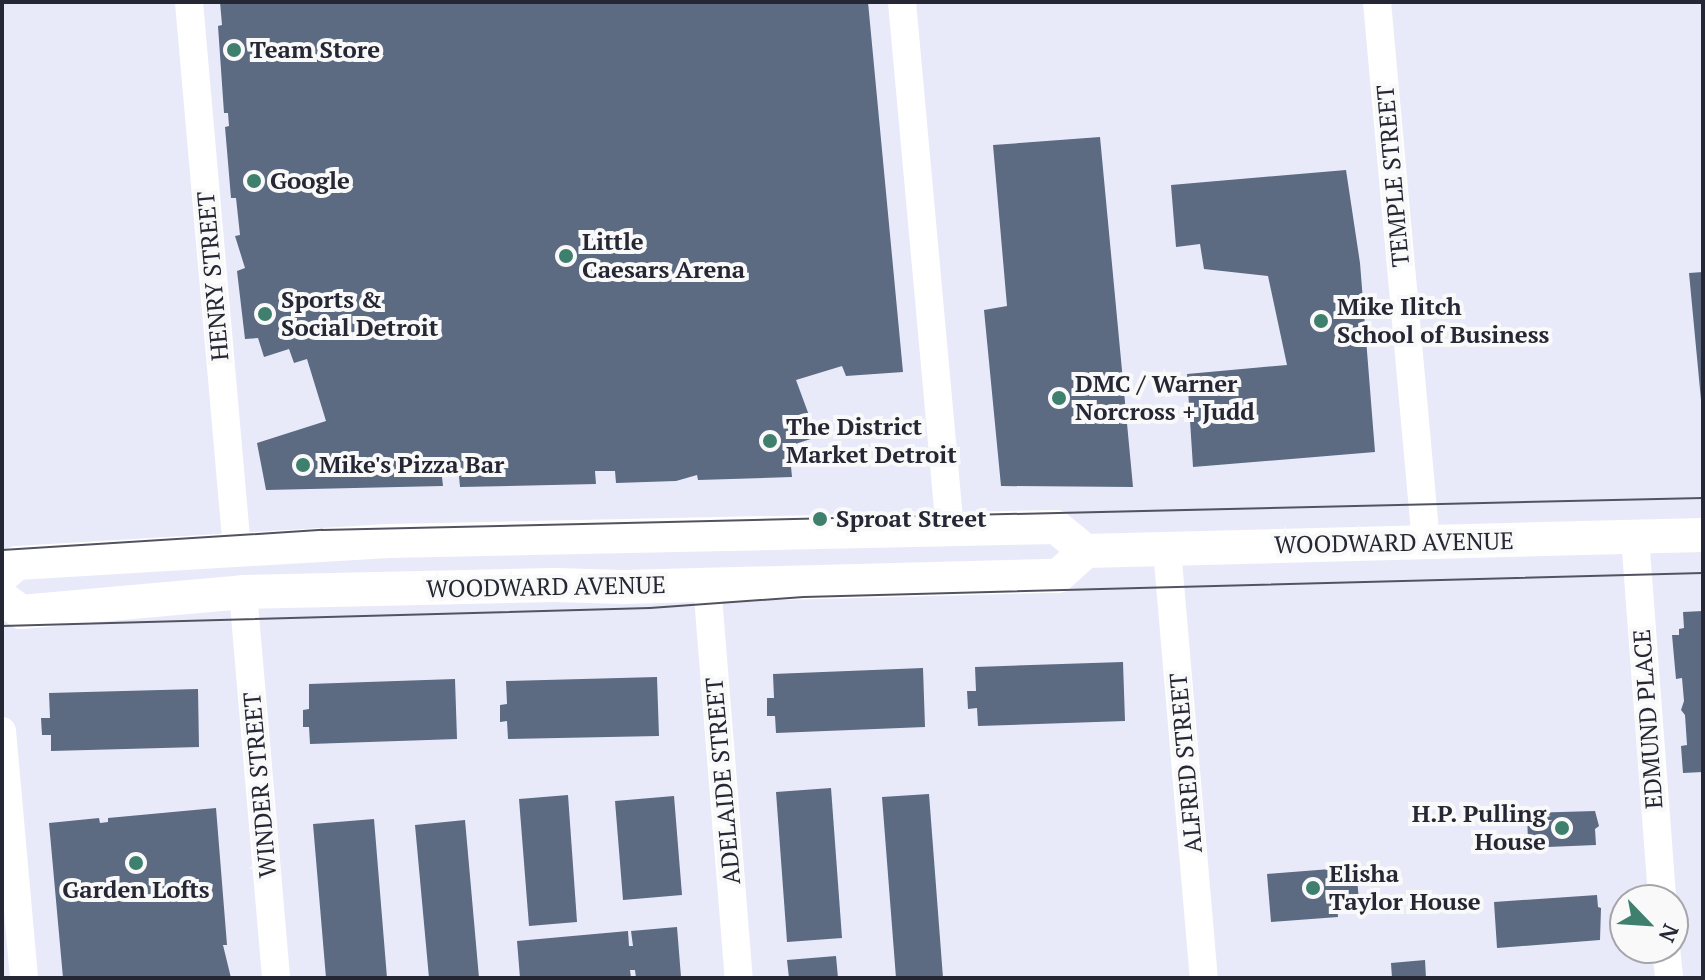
<!DOCTYPE html>
<html>
<head>
<meta charset="utf-8">
<style>
  body { margin:0 }
  #map { position:relative; width:1705px; height:980px; overflow:hidden; background:#e9eaf9; font-family:"PT Serif",serif }
  div>[style] { position:absolute }
  .building>* { inset:0; background:#5c6a82 }
  .minor>* { height:28px; margin:-14px; padding:0 14px; transform-origin:14px; border-radius:14px; background:#fff }
  .major>* { height:34px; margin:-17px; padding:0 17px; transform-origin:17px; border-radius:17px; background:#fff }
  .tram>* { height:2px; margin:-1px; padding:0 1px; transform-origin:1px; border-radius:1px; background:#525360 }
  .dots>* { width:22px; height:22px; translate:-50% -50%; box-sizing:border-box; border:4px solid #f9f9f9; border-radius:50% }
  span { translate:-50% -50%; white-space:nowrap; text-align:center; line-height:1.15; -webkit-text-stroke:8px #f9f9f9; paint-order:stroke }
  .poi-label { font-size:24px; color:#262734; font-weight:700 }
  .left { translate:0 -50%; text-align:left }
  .right { translate:-100% -50%; text-align:right }
  .street-label { font-size:24px; color:#262734 }
  .frame { position:absolute; inset:0; border:4px solid #262734; pointer-events:none }
  .north { position:absolute; left:1609px; top:884px; width:80px; height:80px; box-sizing:border-box; background:#f9f9f9; border:2px solid #a5a5aa; border-radius:50%; rotate:115deg; font-size:22px; font-weight:700; line-height:32px; text-align:center; color:#262734 }
  .north::after { content:''; display:block; margin:auto; width:28px; height:36px; background:#3e7f6e; clip-path:polygon(50% 0,100% 100%,50% 72%,0 100%) }
</style>
</head>
<body>
<div id="map">
  <div class="building">
    <i style="clip-path:polygon(220px 2px,868px 2px,903px 372px,846px 376px,842px 366px,796px 380px,817px 437px,789px 446px,792px 477px,698px 480px,697px 475px,676px 481px,616px 483px,615px 471px,595px 471px,596px 484px,460px 487px,459px 476px,442px 477px,443px 486px,266px 490px,257px 443px,326px 421px,307px 359px,294px 363px,289px 349px,264px 357px,258px 338px,245px 339px,237px 271px,245px 268px,235px 236px,240px 235px,236px 198px,231px 198px,225px 127px,229px 126px,228px 113px,224px 113px,218px 26px,222px 25px)"></i>
    <i style="clip-path:polygon(1100px 137px,1133px 487px,1001px 486px,984px 310px,1007px 306px,993px 145px)"></i>
    <i style="clip-path:polygon(1346px 170px,1360px 263px,1375px 452px,1193px 467px,1187px 374px,1287px 365px,1268px 276px,1204px 269px,1200px 244px,1176px 247px,1171px 185px)"></i>
    <i style="clip-path:polygon(1703px 272px,1703px 400px,1701px 400px,1689px 273px)"></i>
    <i style="clip-path:polygon(1703px 611px,1703px 772px,1683px 773px,1681px 746px,1687px 745px,1685px 715px,1681px 710px,1684px 701px,1682px 678px,1676px 679px,1672px 635px,1679px 635px,1679px 629px,1684px 628px,1683px 612px)"></i>
    <i style="clip-path:polygon(1123px 662px,1125px 721px,978px 726px,977px 708px,968px 709px,967px 691px,976px 691px,975px 667px)"></i>
    <i style="clip-path:polygon(923px 668px,925px 727px,776px 733px,775px 716px,767px 716px,767px 698px,774px 698px,773px 674px)"></i>
    <i style="clip-path:polygon(657px 677px,659px 736px,508px 739px,507px 721px,500px 722px,500px 705px,507px 704px,506px 681px)"></i>
    <i style="clip-path:polygon(455px 679px,457px 739px,310px 744px,309px 727px,303px 727px,303px 710px,309px 709px,309px 684px)"></i>
    <i style="clip-path:polygon(198px 689px,199px 747px,51px 751px,51px 735px,42px 735px,41px 718px,50px 718px,49px 693px)"></i>
    <i style="clip-path:polygon(831px 788px,842px 938px,787px 942px,776px 792px)"></i>
    <i style="clip-path:polygon(929px 794px,943px 978px,896px 978px,882px 797px)"></i>
    <i style="clip-path:polygon(568px 795px,577px 922px,529px 926px,519px 799px)"></i>
    <i style="clip-path:polygon(674px 796px,682px 895px,623px 900px,615px 801px)"></i>
    <i style="clip-path:polygon(216px 808px,227px 945px,223px 945px,231px 978px,63px 978px,49px 823px,99px 818px,100px 823px,108px 822px,108px 818px)"></i>
    <i style="clip-path:polygon(1595px 811px,1599px 826px,1595px 829px,1596px 845px,1547px 847px,1547px 841px,1528px 842px,1527px 813px)"></i>
    <i style="clip-path:polygon(374px 819px,387px 978px,326px 978px,313px 824px)"></i>
    <i style="clip-path:polygon(465px 820px,479px 978px,429px 978px,415px 825px)"></i>
    <i style="clip-path:polygon(1356px 867px,1359px 901px,1337px 903px,1338px 917px,1271px 922px,1267px 874px)"></i>
    <i style="clip-path:polygon(1597px 895px,1598px 907px,1601px 908px,1600px 940px,1497px 948px,1494px 902px)"></i>
    <i style="clip-path:polygon(677px 927px,681px 977px,636px 978px,635px 970px,630px 970px,631px 978px,520px 978px,517px 941px,628px 931px,629px 946px,633px 946px,631px 931px)"></i>
    <i style="clip-path:polygon(836px 956px,838px 978px,789px 978px,787px 960px)"></i>
    <i style="clip-path:polygon(1425px 960px,1426px 978px,1392px 978px,1391px 963px)"></i>
  </div>
  <div class="minor">
    <i style="left:189px;top:2px;width:550px;rotate:84.99deg"></i>
    <i style="left:902px;top:2px;width:530px;rotate:84.81deg"></i>
    <i style="left:1377px;top:2px;width:542px;rotate:84.82deg"></i>
    <i style="left:1635px;top:537px;width:364px;rotate:85.7deg"></i>
    <i style="left:1167px;top:549px;width:431px;rotate:85.1deg"></i>
    <i style="left:707px;top:584px;width:395px;rotate:85.4deg"></i>
    <i style="left:243px;top:592px;width:387px;rotate:85.1deg"></i>
    <i style="left:2px;top:731px;width:248px;rotate:84.9deg"></i>
    <i style="left:1666px;top:948px;width:30px;rotate:84deg"></i>
  </div>
  <div class="major">
    <i style="left:2px;top:576px;width:20px;rotate:-41deg"></i>
    <i style="left:17px;top:563px;width:372px;rotate:-3.4deg"></i>
    <i style="left:388px;top:541px;width:668px;rotate:-1.2deg"></i>
    <i style="left:1056px;top:527px;width:38px;rotate:39deg"></i>
    <i style="left:2px;top:598px;width:24px;rotate:36deg"></i>
    <i style="left:21px;top:612px;width:223px;rotate:-5.1deg"></i>
    <i style="left:243px;top:592px;width:311px;rotate:-1.3deg"></i>
    <i style="left:554px;top:585px;width:70px;rotate:1.6deg"></i>
    <i style="left:624px;top:587px;width:434px;rotate:-1.5deg"></i>
    <i style="left:1058px;top:576px;width:38px;rotate:-42deg"></i>
    <i style="left:1086px;top:551px;width:617px;rotate:-1.49deg"></i>
  </div>
  <div class="tram">
    <i style="left:2px;top:550px;width:321px;rotate:-3.6deg"></i>
    <i style="left:322px;top:530px;width:1381px;rotate:-1.33deg"></i>
    <i style="left:2px;top:626px;width:648px;rotate:-1.59deg"></i>
    <i style="left:650px;top:608px;width:154px;rotate:-4.1deg"></i>
    <i style="left:804px;top:597px;width:899px;rotate:-1.53deg"></i>
  </div>
  <div class="dots">
    <i style="left:234px;top:50px;background:#3e7f6e"></i>
    <i style="left:254px;top:181px;background:#3e7f6e"></i>
    <i style="left:566px;top:256px;background:#3e7f6e"></i>
    <i style="left:265px;top:314px;background:#3e7f6e"></i>
    <i style="left:1321px;top:321px;background:#3e7f6e"></i>
    <i style="left:1059px;top:398px;background:#3e7f6e"></i>
    <i style="left:770px;top:441px;background:#3e7f6e"></i>
    <i style="left:303px;top:465px;background:#3e7f6e"></i>
    <i style="left:820px;top:519px;background:#3e7f6e"></i>
    <i style="left:1562px;top:828px;background:#3e7f6e"></i>
    <i style="left:136px;top:863px;background:#3e7f6e"></i>
    <i style="left:1313px;top:888px;background:#3e7f6e"></i>
  </div>
  <div class="poi-label">
    <span class="left" style="left:250px;top:50px">Team Store</span>
    <span class="left" style="left:270px;top:181px">Google</span>
    <span class="left" style="left:582px;top:256px">Little<br>Caesars Arena</span>
    <span class="left" style="left:281px;top:314px">Sports &amp;<br>Social Detroit</span>
    <span class="left" style="left:1337px;top:321px">Mike Ilitch<br>School of Business</span>
    <span class="left" style="left:1075px;top:398px">DMC / Warner<br>Norcross + Judd</span>
    <span class="left" style="left:786px;top:441px">The District<br>Market Detroit</span>
    <span class="left" style="left:319px;top:465px">Mike's Pizza Bar</span>
    <span class="left" style="left:836px;top:519px">Sproat Street</span>
    <span class="right" style="left:1546px;top:828px">H.P. Pulling<br>House</span>
    <span class="left" style="left:1329px;top:888px">Elisha<br>Taylor House</span>
    <span style="left:136px;top:890px">Garden Lofts</span>
  </div>
  <div class="street-label">
    <span style="left:1393px;top:176px;rotate:-95deg">TEMPLE STREET</span>
    <span style="left:213px;top:276px;rotate:-95deg">HENRY STREET</span>
    <span style="left:1394px;top:543px;rotate:-1deg">WOODWARD AVENUE</span>
    <span style="left:546px;top:587px;rotate:-1deg">WOODWARD AVENUE</span>
    <span style="left:1648px;top:719px;rotate:-94deg">EDMUND PLACE</span>
    <span style="left:1186px;top:763px;rotate:-95deg">ALFRED STREET</span>
    <span style="left:723px;top:781px;rotate:-95deg">ADELAIDE STREET</span>
    <span style="left:260px;top:785px;rotate:-95deg">WINDER STREET</span>
  </div>
  <div class="frame"></div>
  <div class="north">N</div>
</div>
</body>
</html>
